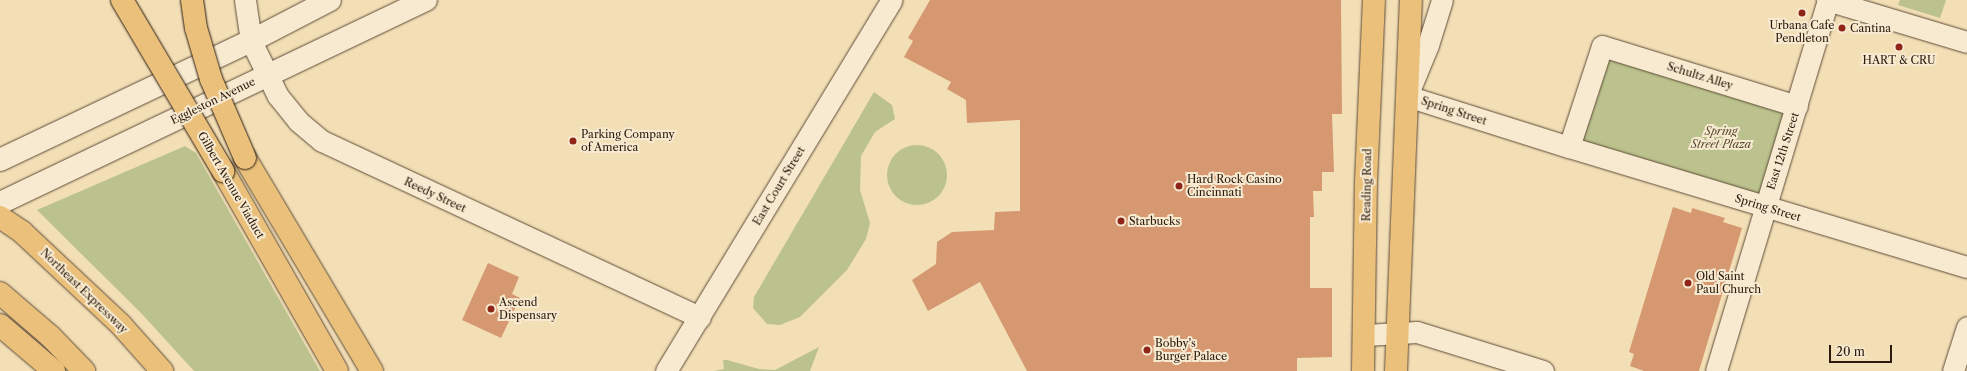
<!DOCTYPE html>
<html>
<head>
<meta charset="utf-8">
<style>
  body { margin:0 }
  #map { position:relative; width:1967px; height:371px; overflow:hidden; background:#f3dfb6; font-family:"Libre Caslon Text",serif }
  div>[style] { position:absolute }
  .green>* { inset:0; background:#bbc28d }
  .round { border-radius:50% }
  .building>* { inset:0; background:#d59871 }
  .roads { filter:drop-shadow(0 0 1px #5d4b37) drop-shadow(0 0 1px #5d4b37) }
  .street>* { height:21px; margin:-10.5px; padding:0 10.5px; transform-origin:10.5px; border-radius:10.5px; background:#f7ead0 }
  .secondary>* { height:22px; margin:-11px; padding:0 11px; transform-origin:11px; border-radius:11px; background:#f7ead0 }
  .primary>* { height:22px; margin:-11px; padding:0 11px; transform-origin:11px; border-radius:11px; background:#eac07b }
  .highway>* { height:22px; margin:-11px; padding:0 11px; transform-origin:11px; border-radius:11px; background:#eac07b }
  .bridges { filter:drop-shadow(0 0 1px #2b1a0d) drop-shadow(0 0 1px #2b1a0d) }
  .primary-bridge>* { height:22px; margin:-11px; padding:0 11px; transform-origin:11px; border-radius:11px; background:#eac07b }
  .dots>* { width:11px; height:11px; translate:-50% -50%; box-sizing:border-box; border:2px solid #f7ead0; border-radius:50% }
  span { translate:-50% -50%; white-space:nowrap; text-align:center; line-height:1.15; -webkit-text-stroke:4px #f7ead0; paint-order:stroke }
  .poi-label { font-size:11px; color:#2b1a0d }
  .left { translate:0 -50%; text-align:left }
  .street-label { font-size:11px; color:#2b1a0d }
  .park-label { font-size:11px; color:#564c33; font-style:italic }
  .scale { position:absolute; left:1829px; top:345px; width:63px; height:18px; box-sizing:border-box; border:2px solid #2b1a0d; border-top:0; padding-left:5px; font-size:12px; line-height:14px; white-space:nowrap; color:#2b1a0d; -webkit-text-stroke:3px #f7ead0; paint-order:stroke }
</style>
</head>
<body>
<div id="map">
  <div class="green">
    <i style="clip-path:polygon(1900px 0,1946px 0,1940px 18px,1898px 5px)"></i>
    <i style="clip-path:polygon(1602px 46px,1796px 106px,1765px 208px,1569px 147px)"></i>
    <i style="clip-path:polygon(874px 92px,892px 105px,895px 119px,875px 132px,861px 156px,860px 190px,870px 223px,866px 239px,847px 270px,800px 317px,780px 325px,767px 324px,753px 308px,754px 297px)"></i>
    <i class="round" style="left:887px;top:145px;width:60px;height:60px"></i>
    <i style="clip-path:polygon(185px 146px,196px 153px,320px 371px,194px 371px,141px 313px,37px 210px)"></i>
    <i style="clip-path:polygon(819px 347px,810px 371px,714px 371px,724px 369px,723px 360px,727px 360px,759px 369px,775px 370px)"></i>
  </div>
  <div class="building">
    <i style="clip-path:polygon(930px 0,1341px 0,1342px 114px,1332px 114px,1334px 172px,1322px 172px,1322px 191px,1313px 191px,1314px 217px,1310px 217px,1310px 288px,1332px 288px,1332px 357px,1297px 358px,1297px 371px,1027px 371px,980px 282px,928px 311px,912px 280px,936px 264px,937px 242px,952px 232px,994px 230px,995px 212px,1020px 211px,1020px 120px,967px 123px,966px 100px,947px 89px,951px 82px,904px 57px,913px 41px,908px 38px)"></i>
    <i style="clip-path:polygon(1673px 207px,1691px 213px,1692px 208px,1725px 218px,1723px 222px,1742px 228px,1699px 371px,1644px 371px,1630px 366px,1634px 354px,1629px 352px)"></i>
    <i style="clip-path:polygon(488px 263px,519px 277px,512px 294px,520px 298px,501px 338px,462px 320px)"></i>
  </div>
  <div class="roads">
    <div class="street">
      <i style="left:245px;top:0;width:41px;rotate:81.7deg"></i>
      <i style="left:251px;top:41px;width:61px;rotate:63.9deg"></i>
      <i style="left:278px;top:96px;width:32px;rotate:51deg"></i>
      <i style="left:298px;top:121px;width:31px;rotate:40deg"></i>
      <i style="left:322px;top:141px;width:417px;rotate:25deg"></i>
      <i style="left:1442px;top:0;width:47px;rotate:107.3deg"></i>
      <i style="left:1428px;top:45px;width:55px;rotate:112.4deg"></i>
      <i style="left:1407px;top:96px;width:170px;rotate:17.5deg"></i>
      <i style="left:1569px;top:147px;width:106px;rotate:-71.9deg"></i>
      <i style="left:1602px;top:46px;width:204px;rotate:17.1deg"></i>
      <i style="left:1827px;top:0;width:146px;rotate:16.7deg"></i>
      <i style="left:1569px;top:147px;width:416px;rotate:16.8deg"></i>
      <i style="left:1365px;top:335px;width:52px;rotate:-3.3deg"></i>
      <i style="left:1417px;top:332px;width:132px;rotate:17.2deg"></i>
      <i style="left:666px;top:371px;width:434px;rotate:-58.7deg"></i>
      <i style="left:1716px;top:371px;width:388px;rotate:-73.2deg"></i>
      <i style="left:1953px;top:371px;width:46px;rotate:-72.3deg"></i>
    </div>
    <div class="secondary">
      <i style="left:0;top:160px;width:278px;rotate:-25.4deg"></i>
      <i style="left:251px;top:41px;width:89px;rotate:-27.4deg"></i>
      <i style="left:0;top:203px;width:472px;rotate:-25.5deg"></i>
    </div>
    <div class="primary">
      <i style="left:245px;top:158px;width:248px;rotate:59.2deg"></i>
      <i style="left:223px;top:171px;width:230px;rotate:60.3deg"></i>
      <i style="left:1363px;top:371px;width:189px;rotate:-89.1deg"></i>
      <i style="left:1366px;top:182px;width:182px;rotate:-87.5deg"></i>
      <i style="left:1396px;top:371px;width:371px;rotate:-87.7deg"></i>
    </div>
    <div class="highway">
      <i style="left:0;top:217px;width:27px;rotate:34deg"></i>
      <i style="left:22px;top:232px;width:136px;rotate:43.2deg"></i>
      <i style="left:121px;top:325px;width:62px;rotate:48.3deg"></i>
      <i style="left:0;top:293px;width:66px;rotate:40.7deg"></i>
      <i style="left:50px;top:336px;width:49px;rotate:45.8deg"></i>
      <i style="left:0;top:325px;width:71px;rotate:40.4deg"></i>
    </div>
  </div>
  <div class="bridges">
    <div class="primary-bridge">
      <i style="left:122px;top:0;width:199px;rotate:59.4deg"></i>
      <i style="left:192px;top:0;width:28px;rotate:82deg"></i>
      <i style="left:196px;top:28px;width:53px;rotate:73.6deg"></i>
      <i style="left:211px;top:79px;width:86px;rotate:66.7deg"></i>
    </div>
  </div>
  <div class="dots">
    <i style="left:1802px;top:13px;background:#8f2418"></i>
    <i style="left:1842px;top:28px;background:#8f2418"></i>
    <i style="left:1899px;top:47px;background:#8f2418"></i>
    <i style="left:573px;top:141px;background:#8f2418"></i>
    <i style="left:1179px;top:186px;background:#8f2418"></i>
    <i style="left:1121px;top:221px;background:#8f2418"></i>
    <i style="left:1688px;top:283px;background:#8f2418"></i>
    <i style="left:491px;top:309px;background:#8f2418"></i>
    <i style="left:1147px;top:350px;background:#8f2418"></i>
  </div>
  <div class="poi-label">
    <span style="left:1802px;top:32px">Urbana Cafe<br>Pendleton</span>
    <span class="left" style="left:1850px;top:28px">Cantina</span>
    <span style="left:1899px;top:60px">HART &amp; CRU</span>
    <span class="left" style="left:581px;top:141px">Parking Company<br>of America</span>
    <span class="left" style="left:1187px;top:186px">Hard Rock Casino<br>Cincinnati</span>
    <span class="left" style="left:1129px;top:221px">Starbucks</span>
    <span class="left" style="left:1696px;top:283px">Old Saint<br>Paul Church</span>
    <span class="left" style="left:499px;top:309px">Ascend<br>Dispensary</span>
    <span class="left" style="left:1155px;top:350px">Bobby’s<br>Burger Palace</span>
  </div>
  <div class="street-label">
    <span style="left:1700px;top:76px;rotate:17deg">Schultz Alley</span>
    <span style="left:213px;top:101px;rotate:-26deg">Eggleston Avenue</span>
    <span style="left:1454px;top:111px;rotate:18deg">Spring Street</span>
    <span style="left:1783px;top:151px;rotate:-72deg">East 12th Street</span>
    <span style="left:231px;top:185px;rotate:60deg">Gilbert Avenue Viaduct</span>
    <span style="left:1367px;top:185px;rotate:-89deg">Reading Road</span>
    <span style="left:779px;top:186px;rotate:-59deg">East Court Street</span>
    <span style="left:435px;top:195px;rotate:25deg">Reedy Street</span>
    <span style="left:1768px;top:208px;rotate:17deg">Spring Street</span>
    <span style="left:84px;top:291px;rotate:44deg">Northeast Expressway</span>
  </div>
  <div class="park-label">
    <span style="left:1721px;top:138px">Spring<br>Street Plaza</span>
  </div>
  <div class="scale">20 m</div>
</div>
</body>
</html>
